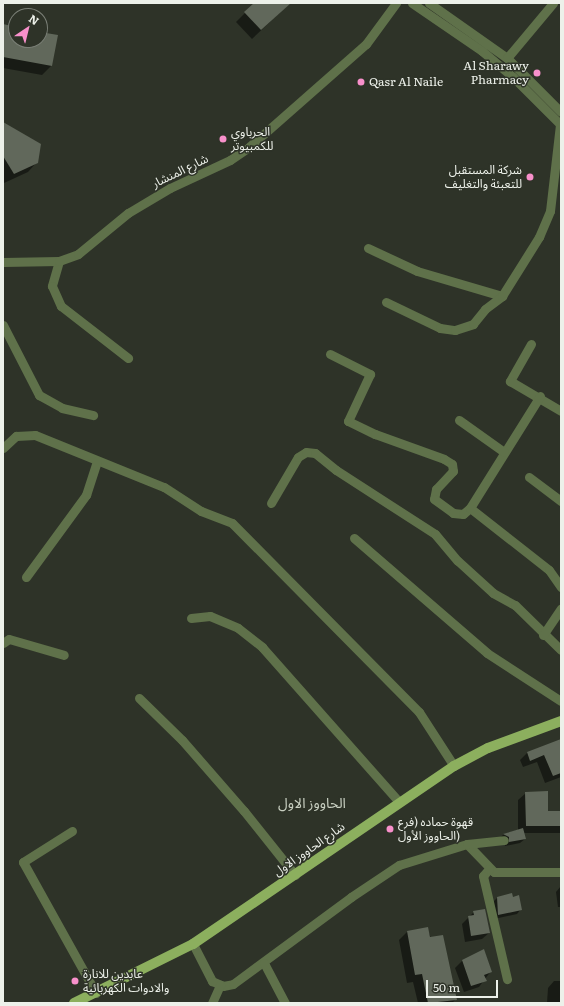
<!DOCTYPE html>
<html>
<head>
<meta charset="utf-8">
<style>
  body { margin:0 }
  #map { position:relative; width:564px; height:1006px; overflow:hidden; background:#2e3328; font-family:Literata,"Noto Sans Arabic",serif }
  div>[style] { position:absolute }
  .shadow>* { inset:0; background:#0007 }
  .building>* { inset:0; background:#61685b }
  .minor>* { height:9px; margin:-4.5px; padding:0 4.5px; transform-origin:4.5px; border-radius:4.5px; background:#5f714a }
  .major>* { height:10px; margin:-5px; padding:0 5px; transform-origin:5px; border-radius:5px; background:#8caf5e }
  .dots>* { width:11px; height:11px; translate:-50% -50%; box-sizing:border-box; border:2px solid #2e3328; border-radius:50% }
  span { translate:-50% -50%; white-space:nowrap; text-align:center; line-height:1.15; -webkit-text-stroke:3px #2e3328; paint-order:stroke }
  .poi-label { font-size:12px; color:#edf1ea }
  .right { translate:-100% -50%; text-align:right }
  .left { translate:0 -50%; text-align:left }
  .street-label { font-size:12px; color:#edf1ea }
  .quarter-label { font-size:14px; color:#c9d0c2 }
  .frame { position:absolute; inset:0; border:4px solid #edf1ea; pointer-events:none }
  .north { position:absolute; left:8px; top:8px; width:40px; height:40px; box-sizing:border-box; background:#2e3328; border:1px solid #7a7f76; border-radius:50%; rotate:35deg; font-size:11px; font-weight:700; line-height:16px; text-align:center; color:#edf1ea }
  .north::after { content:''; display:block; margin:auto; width:14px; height:18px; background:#f890cb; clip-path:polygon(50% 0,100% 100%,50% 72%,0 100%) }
  .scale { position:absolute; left:426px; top:980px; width:72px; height:18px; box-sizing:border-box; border:2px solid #edf1ea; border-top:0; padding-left:5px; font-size:12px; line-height:14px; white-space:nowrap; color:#edf1ea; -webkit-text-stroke:3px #2e3328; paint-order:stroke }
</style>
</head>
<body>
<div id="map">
  <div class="shadow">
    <i style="clip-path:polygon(255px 3px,290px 3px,252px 39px,236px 22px)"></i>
    <i style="clip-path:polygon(3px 25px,16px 28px,16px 40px,40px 40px,40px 33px,57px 36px,51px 66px,42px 75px,3px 68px)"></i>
    <i style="clip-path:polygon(3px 123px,37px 162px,28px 172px,4px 183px)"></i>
    <i style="clip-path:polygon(561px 740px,561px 777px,545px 783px,537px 762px,523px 767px,520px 760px,527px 753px)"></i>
    <i style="clip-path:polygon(526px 793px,547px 812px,561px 812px,561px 833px,523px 833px,525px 839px,520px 843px,505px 846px,505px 841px,500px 838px,504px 834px,518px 830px,518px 800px)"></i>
    <i style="clip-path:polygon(561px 886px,561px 907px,558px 907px,556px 892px)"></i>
    <i style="clip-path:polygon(497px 898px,512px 898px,521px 909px,517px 914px,494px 919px,493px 902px)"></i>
    <i style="clip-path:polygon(474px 912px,489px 933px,482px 939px,465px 942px,462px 924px)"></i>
    <i style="clip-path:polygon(427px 928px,455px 1000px,452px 1003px,418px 1003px,413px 982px,407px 983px,399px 940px,407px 932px)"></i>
    <i style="clip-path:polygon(484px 950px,491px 971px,479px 987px,464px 992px,455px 968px,462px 961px)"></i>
    <i style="clip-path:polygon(554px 981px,561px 981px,561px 1003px,547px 1003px,548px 988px)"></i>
  </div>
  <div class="building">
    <i style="clip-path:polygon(254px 3px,291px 3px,261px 30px,244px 12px)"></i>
    <i style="clip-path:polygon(3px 24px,16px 27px,16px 40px,40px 40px,40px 32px,58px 35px,52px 66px,3px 57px)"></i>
    <i style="clip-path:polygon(3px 122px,41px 144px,38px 163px,14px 174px,3px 156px)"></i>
    <i style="clip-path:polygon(561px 739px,561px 773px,553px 776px,544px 755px,530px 761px,527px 752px)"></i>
    <i style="clip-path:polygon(548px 791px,548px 811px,561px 811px,561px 826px,526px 826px,525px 792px)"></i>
    <i style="clip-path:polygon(523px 828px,526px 839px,509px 842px,509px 837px,503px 834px)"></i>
    <i style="clip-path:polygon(512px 893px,513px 897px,519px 895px,522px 910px,498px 915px,497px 897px)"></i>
    <i style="clip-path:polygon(485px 909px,490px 933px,471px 936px,468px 916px,474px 915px,473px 911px)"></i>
    <i style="clip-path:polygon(428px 927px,430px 937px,443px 935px,457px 1000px,428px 1003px,422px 974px,415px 975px,407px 931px)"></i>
    <i style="clip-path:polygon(484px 949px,492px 972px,484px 975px,487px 981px,471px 986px,462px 960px)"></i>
  </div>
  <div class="minor">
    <i style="left:412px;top:3px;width:85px;rotate:34.4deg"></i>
    <i style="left:482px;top:51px;width:40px;rotate:40deg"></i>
    <i style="left:513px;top:77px;width:68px;rotate:45deg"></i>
    <i style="left:429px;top:3px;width:95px;rotate:35.2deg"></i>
    <i style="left:507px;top:58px;width:76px;rotate:45deg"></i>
    <i style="left:507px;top:58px;width:72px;rotate:-50.1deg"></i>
    <i style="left:368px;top:248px;width:54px;rotate:25.1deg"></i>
    <i style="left:417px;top:271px;width:89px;rotate:16.4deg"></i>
    <i style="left:59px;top:261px;width:26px;rotate:106deg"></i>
    <i style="left:52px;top:286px;width:22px;rotate:66deg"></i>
    <i style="left:61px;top:306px;width:85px;rotate:37.8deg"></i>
    <i style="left:3px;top:262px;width:56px;rotate:-1deg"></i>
    <i style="left:59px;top:261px;width:20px;rotate:-20deg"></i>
    <i style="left:78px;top:254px;width:65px;rotate:-39.4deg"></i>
    <i style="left:128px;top:213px;width:49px;rotate:-30.8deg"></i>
    <i style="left:170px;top:188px;width:66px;rotate:-25deg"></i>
    <i style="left:230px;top:160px;width:23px;rotate:-34deg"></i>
    <i style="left:249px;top:147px;width:156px;rotate:-41.4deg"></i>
    <i style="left:366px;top:44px;width:51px;rotate:-53.8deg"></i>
    <i style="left:386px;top:302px;width:60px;rotate:25.7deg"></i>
    <i style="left:440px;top:328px;width:15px;rotate:8deg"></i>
    <i style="left:455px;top:330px;width:19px;rotate:-18deg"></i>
    <i style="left:473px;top:324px;width:19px;rotate:-51deg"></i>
    <i style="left:485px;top:309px;width:21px;rotate:-37deg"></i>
    <i style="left:502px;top:296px;width:70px;rotate:-57.9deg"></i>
    <i style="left:539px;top:237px;width:28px;rotate:-67deg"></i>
    <i style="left:550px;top:211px;width:88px;rotate:-83.4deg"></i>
    <i style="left:3px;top:325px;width:79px;rotate:62.8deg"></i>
    <i style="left:39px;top:395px;width:26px;rotate:29deg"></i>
    <i style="left:62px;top:408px;width:32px;rotate:13deg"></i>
    <i style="left:531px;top:344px;width:43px;rotate:119.6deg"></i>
    <i style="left:510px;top:381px;width:59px;rotate:30.5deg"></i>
    <i style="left:330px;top:354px;width:45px;rotate:26.6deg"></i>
    <i style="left:370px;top:374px;width:52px;rotate:115.1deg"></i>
    <i style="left:348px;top:421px;width:30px;rotate:26deg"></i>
    <i style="left:375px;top:434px;width:73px;rotate:19.9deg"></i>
    <i style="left:444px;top:459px;width:9px;rotate:32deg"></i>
    <i style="left:452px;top:464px;width:7px;rotate:82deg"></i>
    <i style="left:453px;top:471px;width:25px;rotate:133deg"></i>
    <i style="left:436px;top:489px;width:10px;rotate:101deg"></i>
    <i style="left:434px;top:499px;width:24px;rotate:36deg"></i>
    <i style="left:453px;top:513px;width:10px;rotate:6deg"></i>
    <i style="left:463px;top:514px;width:9px;rotate:-41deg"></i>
    <i style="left:470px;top:508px;width:132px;rotate:-58deg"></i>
    <i style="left:459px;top:420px;width:55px;rotate:35.4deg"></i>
    <i style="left:3px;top:448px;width:18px;rotate:-43deg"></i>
    <i style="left:16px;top:436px;width:19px;rotate:-3deg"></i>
    <i style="left:35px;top:435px;width:139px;rotate:22deg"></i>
    <i style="left:164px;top:487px;width:44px;rotate:33deg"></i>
    <i style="left:201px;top:511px;width:33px;rotate:21deg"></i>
    <i style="left:232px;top:523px;width:266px;rotate:45.3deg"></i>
    <i style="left:419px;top:712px;width:64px;rotate:57.1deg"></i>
    <i style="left:529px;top:477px;width:40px;rotate:37deg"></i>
    <i style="left:271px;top:503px;width:53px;rotate:-59.6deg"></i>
    <i style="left:298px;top:457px;width:9px;rotate:-32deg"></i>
    <i style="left:306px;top:452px;width:9px;rotate:6deg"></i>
    <i style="left:315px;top:453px;width:27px;rotate:39deg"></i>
    <i style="left:336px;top:470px;width:118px;rotate:32.9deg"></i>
    <i style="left:435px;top:534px;width:35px;rotate:50deg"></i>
    <i style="left:458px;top:561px;width:47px;rotate:42.4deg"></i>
    <i style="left:493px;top:593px;width:25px;rotate:29deg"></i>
    <i style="left:515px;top:605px;width:64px;rotate:44.4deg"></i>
    <i style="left:470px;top:508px;width:100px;rotate:38.1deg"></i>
    <i style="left:549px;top:570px;width:21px;rotate:55deg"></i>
    <i style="left:354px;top:538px;width:176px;rotate:40.8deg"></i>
    <i style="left:487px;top:653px;width:88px;rotate:33deg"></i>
    <i style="left:26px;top:577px;width:102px;rotate:-53.8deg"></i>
    <i style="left:86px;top:495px;width:36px;rotate:-72deg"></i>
    <i style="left:191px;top:618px;width:19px;rotate:-6deg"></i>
    <i style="left:210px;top:616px;width:30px;rotate:23deg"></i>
    <i style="left:238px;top:628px;width:31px;rotate:38deg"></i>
    <i style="left:262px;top:647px;width:207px;rotate:48.5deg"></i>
    <i style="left:543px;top:635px;width:32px;rotate:-56deg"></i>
    <i style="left:3px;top:643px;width:7px;rotate:-34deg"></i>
    <i style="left:9px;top:639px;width:57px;rotate:16.2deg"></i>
    <i style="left:139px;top:698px;width:60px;rotate:44.3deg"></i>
    <i style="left:182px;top:740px;width:94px;rotate:48.9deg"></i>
    <i style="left:244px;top:811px;width:82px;rotate:51.4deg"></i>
    <i style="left:72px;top:831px;width:58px;rotate:147.7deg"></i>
    <i style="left:23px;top:862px;width:150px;rotate:60.9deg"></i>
    <i style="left:467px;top:844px;width:39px;rotate:46deg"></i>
    <i style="left:494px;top:872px;width:67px"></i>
    <i style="left:489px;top:869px;width:9px;rotate:131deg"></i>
    <i style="left:483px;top:876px;width:106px;rotate:76.9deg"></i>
    <i style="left:193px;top:944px;width:42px;rotate:62.8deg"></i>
    <i style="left:212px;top:981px;width:12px;rotate:24deg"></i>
    <i style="left:223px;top:986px;width:10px;rotate:-11deg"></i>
    <i style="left:233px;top:984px;width:147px;rotate:-36.4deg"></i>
    <i style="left:351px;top:897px;width:58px;rotate:-33.7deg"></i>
    <i style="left:399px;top:865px;width:71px;rotate:-17.2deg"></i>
    <i style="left:467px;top:844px;width:37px;rotate:-6deg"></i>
    <i style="left:264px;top:963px;width:45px;rotate:62.3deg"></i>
    <i style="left:212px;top:1003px;width:20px;rotate:-66deg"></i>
  </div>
  <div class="major">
    <i style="left:74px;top:1003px;width:133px;rotate:-26.4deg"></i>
    <i style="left:193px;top:944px;width:316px;rotate:-34.3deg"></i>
    <i style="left:454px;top:766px;width:38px;rotate:-28deg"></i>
    <i style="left:488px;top:748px;width:78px;rotate:-20.3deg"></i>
  </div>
  <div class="dots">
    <i style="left:537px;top:73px;background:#f890cb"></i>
    <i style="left:361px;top:82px;background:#f890cb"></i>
    <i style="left:223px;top:139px;background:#f890cb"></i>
    <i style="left:530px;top:177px;background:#f890cb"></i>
    <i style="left:390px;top:829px;background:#f890cb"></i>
    <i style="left:75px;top:981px;background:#f890cb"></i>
  </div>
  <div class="poi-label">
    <span class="right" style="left:529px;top:73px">Al Sharawy<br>Pharmacy</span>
    <span class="left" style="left:369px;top:82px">Qasr Al Naile</span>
    <span class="left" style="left:231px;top:139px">الحرباوي<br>للكمبيوتر</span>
    <span class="right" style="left:522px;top:177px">شركة المستقبل<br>للتعبئة والتغليف</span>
    <span class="left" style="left:398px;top:829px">قهوة حماده (فرع<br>الحاووز الأول)</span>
    <span class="left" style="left:83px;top:981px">عابدين للانارة<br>والادوات الكهربائية</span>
  </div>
  <div class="street-label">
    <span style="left:180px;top:171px;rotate:-26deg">شارع المنشار</span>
    <span style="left:309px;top:849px;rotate:-35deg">شارع الحاووز الاول</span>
  </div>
  <div class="quarter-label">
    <span style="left:312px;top:802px">الحاووز الاول</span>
  </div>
  <div class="frame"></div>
  <div class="north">N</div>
  <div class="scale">50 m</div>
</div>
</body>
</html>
